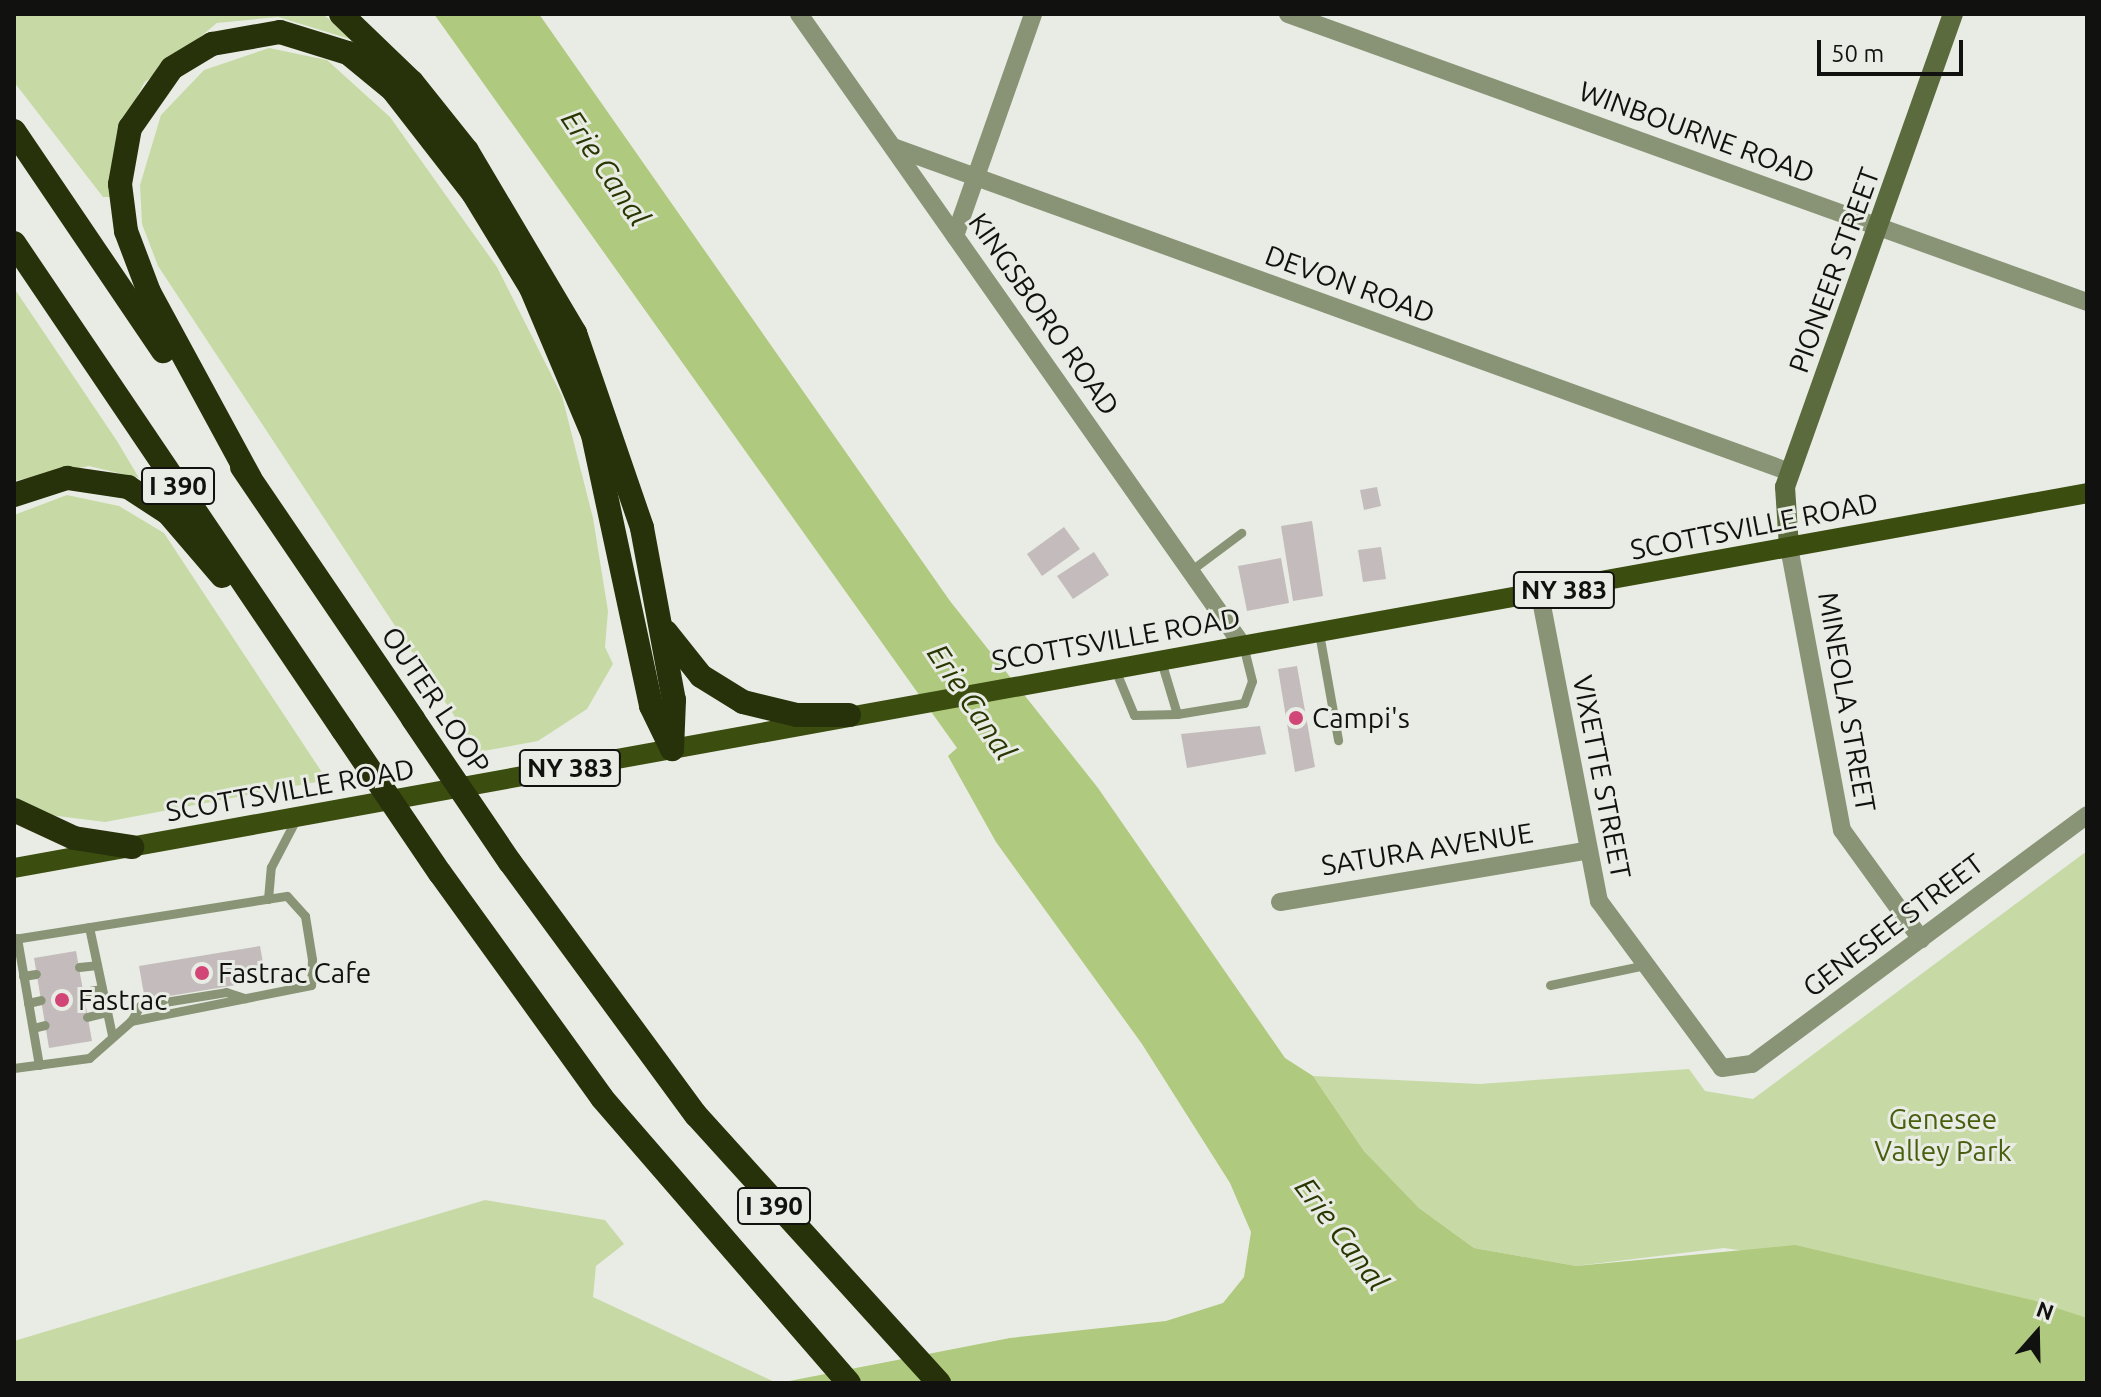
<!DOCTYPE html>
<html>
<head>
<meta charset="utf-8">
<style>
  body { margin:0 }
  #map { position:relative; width:2101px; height:1397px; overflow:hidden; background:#e9ece4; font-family:Ubuntu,sans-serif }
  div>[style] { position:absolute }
  .green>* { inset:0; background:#c7daa6 }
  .water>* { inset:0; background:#afc97e }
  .building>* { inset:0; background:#c4bbbd }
  .lane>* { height:9px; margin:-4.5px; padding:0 4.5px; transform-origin:4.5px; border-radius:4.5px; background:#899476 }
  .street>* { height:18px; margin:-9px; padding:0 9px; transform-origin:9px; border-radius:9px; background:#899476 }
  .secondary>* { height:20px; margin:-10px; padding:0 10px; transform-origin:10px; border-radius:10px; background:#5b6b3e }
  .primary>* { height:20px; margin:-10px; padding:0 10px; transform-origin:10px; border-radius:10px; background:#3c4d10 }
  .highway>* { height:24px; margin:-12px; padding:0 12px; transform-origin:12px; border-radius:12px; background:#27320b }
  .highway-bridge>* { height:24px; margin:-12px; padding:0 12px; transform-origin:12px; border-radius:12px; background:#27320b }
  .dots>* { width:22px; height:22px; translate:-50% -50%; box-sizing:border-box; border:4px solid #e9ece4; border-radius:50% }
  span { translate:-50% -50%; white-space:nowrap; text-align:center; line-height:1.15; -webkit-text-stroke:6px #e9ece4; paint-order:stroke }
  .shield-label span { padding:2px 6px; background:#e9ece4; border:2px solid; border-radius:6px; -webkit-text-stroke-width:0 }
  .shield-label { font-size:26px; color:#111210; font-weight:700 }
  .street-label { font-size:28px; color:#111210 }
  .poi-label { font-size:28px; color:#111210 }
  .left { translate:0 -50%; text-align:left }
  .park-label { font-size:28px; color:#495f0e }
  .water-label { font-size:30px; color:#293700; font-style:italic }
  .frame { position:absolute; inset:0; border:16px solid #111210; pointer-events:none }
  .north { position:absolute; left:1997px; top:1293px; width:80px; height:80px; -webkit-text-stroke:6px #e9ece4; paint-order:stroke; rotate:20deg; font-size:22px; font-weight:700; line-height:32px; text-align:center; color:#111210 }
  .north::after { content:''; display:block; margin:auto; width:28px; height:36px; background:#111210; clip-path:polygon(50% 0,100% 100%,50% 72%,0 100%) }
  .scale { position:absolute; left:1817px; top:40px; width:146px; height:36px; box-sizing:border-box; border:4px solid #111210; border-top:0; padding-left:10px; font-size:24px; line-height:28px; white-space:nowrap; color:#111210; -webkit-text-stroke:6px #e9ece4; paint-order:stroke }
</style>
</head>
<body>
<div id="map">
  <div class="green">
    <i style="clip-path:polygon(14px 14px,323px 14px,353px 40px,278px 17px,217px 23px,144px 83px,119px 133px,111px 197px,103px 197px,14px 82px)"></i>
    <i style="clip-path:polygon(269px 48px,327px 60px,390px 117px,497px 267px,562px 396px,593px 518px,608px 611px,605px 647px,613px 664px,587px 709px,538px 741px,478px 752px,158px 266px,142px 224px,140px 185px,161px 115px,204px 70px)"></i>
    <i style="clip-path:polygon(14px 288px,117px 441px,139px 478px,89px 466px,14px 481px)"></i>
    <i style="clip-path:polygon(67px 495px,119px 506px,164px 533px,327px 780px,105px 822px,41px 814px,14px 798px,14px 515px)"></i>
    <i style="clip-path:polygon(2087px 851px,2087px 1318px,1929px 1277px,1724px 1248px,1576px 1266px,1474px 1248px,1419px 1208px,1364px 1151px,1313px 1076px,1480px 1084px,1689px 1069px,1705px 1091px,1753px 1099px)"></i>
    <i style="clip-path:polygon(485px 1200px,605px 1220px,624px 1244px,596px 1266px,593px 1297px,777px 1383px,14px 1383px,14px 1341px)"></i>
  </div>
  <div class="water">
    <i style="clip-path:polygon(434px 14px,539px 14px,950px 601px,1098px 788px,1285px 1058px,1313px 1076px,1364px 1151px,1419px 1208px,1474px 1248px,1576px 1266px,1795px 1245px,2032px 1300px,2087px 1318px,2087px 1383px,779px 1383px,1010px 1338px,1166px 1321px,1223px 1303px,1244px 1277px,1251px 1232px,1230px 1183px,1142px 1044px,996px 842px,948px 756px,957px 748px)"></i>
  </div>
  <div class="building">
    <i style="clip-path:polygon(1377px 487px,1381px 506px,1364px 510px,1360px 490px)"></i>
    <i style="clip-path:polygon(1312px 521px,1323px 596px,1293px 601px,1281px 526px)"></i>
    <i style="clip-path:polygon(1064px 527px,1080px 549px,1042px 576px,1027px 554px)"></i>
    <i style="clip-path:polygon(1381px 547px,1386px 579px,1363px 582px,1358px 550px)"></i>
    <i style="clip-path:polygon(1094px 552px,1109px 575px,1073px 599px,1057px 576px)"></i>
    <i style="clip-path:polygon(1281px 558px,1289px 603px,1247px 611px,1238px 566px)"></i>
    <i style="clip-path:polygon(1297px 666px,1315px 767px,1295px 772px,1278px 669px)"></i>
    <i style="clip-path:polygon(1260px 726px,1266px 754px,1187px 768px,1181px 734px)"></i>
    <i style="clip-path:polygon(260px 946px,266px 980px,145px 1000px,139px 966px)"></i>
    <i style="clip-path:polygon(76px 951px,92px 1041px,49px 1048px,34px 958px)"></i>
  </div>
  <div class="lane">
    <i style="left:1190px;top:571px;width:64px;rotate:-36.7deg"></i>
    <i style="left:1319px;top:633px;width:109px;rotate:79.9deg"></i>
    <i style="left:1161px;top:661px;width:55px;rotate:73.2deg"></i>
    <i style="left:1177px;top:714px;width:68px;rotate:-9.3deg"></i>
    <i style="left:1244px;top:703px;width:23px;rotate:-70deg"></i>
    <i style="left:1252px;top:681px;width:36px;rotate:-104deg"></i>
    <i style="left:1114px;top:667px;width:52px;rotate:67.4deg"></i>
    <i style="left:1134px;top:715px;width:43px;rotate:-1.3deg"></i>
    <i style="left:268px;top:899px;width:32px;rotate:-85deg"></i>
    <i style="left:271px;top:867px;width:52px;rotate:-62.4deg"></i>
    <i style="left:89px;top:927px;width:110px;rotate:78deg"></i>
    <i style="left:17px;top:938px;width:129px;rotate:80.2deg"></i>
    <i style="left:14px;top:939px;width:276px;rotate:-9deg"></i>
    <i style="left:287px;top:896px;width:27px;rotate:48deg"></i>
    <i style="left:305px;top:916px;width:44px;rotate:80.8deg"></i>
    <i style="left:312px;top:959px;width:26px;rotate:92deg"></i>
    <i style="left:311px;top:985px;width:184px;rotate:168.7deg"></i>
    <i style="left:131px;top:1021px;width:56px;rotate:138.6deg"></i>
    <i style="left:89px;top:1058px;width:76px;rotate:172.4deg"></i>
    <i style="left:79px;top:967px;width:18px;rotate:-6deg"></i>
    <i style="left:23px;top:976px;width:13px;rotate:-9deg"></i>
    <i style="left:1550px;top:985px;width:92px;rotate:-11.9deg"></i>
    <i style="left:83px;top:992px;width:19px;rotate:-9deg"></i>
    <i style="left:28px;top:1003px;width:13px;rotate:-13deg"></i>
    <i style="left:87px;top:1017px;width:21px;rotate:-14deg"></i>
    <i style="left:131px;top:1021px;width:17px;rotate:-59deg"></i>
    <i style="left:140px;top:1006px;width:87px;rotate:-9.2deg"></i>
    <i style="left:226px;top:992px;width:20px;rotate:18deg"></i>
    <i style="left:33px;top:1028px;width:12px;rotate:-14deg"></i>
  </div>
  <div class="street">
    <i style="left:799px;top:14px;width:772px;rotate:54.91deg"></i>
    <i style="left:1288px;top:14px;width:849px;rotate:19.82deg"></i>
    <i style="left:893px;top:147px;width:954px;rotate:19.92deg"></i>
    <i style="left:955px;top:236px;width:235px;rotate:-70.6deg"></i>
    <i style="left:1789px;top:547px;width:288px;rotate:79.4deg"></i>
    <i style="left:1842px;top:830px;width:135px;rotate:54.1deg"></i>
    <i style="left:1540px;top:595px;width:312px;rotate:79.1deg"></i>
    <i style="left:1599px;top:901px;width:207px;rotate:53.6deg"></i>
    <i style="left:1722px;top:1068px;width:30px;rotate:-8deg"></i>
    <i style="left:1752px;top:1064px;width:417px;rotate:-36.6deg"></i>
    <i style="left:1280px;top:902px;width:308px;rotate:-9.5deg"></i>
  </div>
  <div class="secondary">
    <i style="left:1789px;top:547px;width:60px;rotate:-93.8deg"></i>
    <i style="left:1785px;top:487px;width:502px;rotate:-70.45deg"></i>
  </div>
  <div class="primary">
    <i style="left:14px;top:868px;width:2107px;rotate:-10.25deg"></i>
  </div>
  <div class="highway">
    <i style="left:341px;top:14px;width:98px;rotate:43.8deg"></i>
    <i style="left:412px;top:82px;width:88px;rotate:51.4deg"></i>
    <i style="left:467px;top:151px;width:212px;rotate:59.3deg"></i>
    <i style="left:575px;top:333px;width:206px;rotate:71deg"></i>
    <i style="left:642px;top:528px;width:175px;rotate:79.5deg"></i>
    <i style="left:674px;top:700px;width:49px;rotate:92.3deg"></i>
    <i style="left:14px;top:131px;width:266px;rotate:55.9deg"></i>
    <i style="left:14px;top:243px;width:588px;rotate:55.96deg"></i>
    <i style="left:242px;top:467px;width:305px;rotate:55.8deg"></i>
    <i style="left:250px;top:478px;width:212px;rotate:-118.5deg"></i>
    <i style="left:149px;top:292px;width:65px;rotate:-110.7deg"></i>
    <i style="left:126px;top:231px;width:47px;rotate:-97.3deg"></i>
    <i style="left:120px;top:184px;width:57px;rotate:-79.9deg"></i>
    <i style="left:130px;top:128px;width:73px;rotate:-55deg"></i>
    <i style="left:172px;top:68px;width:47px;rotate:-31deg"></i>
    <i style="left:212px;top:44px;width:69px;rotate:-10deg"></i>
    <i style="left:280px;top:32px;width:71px;rotate:17.2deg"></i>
    <i style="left:348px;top:53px;width:57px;rotate:39.3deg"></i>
    <i style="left:392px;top:89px;width:132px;rotate:52.1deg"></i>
    <i style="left:473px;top:193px;width:111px;rotate:58.6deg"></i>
    <i style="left:531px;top:288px;width:160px;rotate:67.1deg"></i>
    <i style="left:593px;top:435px;width:277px;rotate:77.9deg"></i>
    <i style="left:651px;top:706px;width:48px;rotate:64deg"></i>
    <i style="left:14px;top:495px;width:56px;rotate:-17.8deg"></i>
    <i style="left:67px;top:478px;width:62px;rotate:8.4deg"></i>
    <i style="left:128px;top:487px;width:48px;rotate:33deg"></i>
    <i style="left:168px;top:513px;width:83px;rotate:49.4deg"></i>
    <i style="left:666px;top:632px;width:56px;rotate:51.5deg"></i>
    <i style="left:701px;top:676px;width:49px;rotate:31.8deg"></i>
    <i style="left:743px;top:702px;width:56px;rotate:13.5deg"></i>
    <i style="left:797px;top:715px;width:52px"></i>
    <i style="left:14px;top:810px;width:66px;rotate:25deg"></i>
    <i style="left:74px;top:838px;width:59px;rotate:8.8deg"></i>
    <i style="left:510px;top:862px;width:314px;rotate:53.7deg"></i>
    <i style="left:696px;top:1115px;width:362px;rotate:47.8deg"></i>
    <i style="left:440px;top:873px;width:277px;rotate:54.2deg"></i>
    <i style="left:602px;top:1098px;width:377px;rotate:49.1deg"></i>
  </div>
  <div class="highway-bridge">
    <i style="left:413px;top:719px;width:173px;rotate:55.9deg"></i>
    <i style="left:343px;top:730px;width:173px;rotate:55.9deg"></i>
  </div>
  <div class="dots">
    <i style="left:1296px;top:718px;background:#d14577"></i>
    <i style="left:202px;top:973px;background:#d14577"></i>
    <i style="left:62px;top:1000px;background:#d14577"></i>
  </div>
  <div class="shield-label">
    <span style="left:178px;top:486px">I 390</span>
    <span style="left:1564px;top:590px">NY 383</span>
    <span style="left:570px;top:768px">NY 383</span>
    <span style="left:774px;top:1206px">I 390</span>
  </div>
  <div class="street-label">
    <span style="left:1697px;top:132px;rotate:20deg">WINBOURNE ROAD</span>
    <span style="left:1834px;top:270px;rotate:-70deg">PIONEER STREET</span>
    <span style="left:1350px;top:284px;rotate:20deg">DEVON ROAD</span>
    <span style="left:1044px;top:314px;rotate:55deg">KINGSBORO ROAD</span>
    <span style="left:1754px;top:526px;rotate:-11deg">SCOTTSVILLE ROAD</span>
    <span style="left:1116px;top:639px;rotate:-10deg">SCOTTSVILLE ROAD</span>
    <span style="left:436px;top:700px;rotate:56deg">OUTER LOOP</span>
    <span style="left:1847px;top:702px;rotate:80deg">MINEOLA STREET</span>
    <span style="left:1602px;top:777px;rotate:79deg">VIXETTE STREET</span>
    <span style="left:290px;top:790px;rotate:-10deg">SCOTTSVILLE ROAD</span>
    <span style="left:1427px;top:849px;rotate:-9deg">SATURA AVENUE</span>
    <span style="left:1893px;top:925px;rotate:-37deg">GENESEE STREET</span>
  </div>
  <div class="poi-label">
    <span class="left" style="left:1312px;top:718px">Campi's</span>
    <span class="left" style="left:218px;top:973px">Fastrac Cafe</span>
    <span class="left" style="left:78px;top:1000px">Fastrac</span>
  </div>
  <div class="park-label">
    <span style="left:1943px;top:1135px">Genesee<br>Valley Park</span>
  </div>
  <div class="water-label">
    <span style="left:606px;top:168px;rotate:56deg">Erie Canal</span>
    <span style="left:972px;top:702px;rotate:56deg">Erie Canal</span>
    <span style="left:1342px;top:1234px;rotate:53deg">Erie Canal</span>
  </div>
  <div class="frame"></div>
  <div class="north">N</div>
  <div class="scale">50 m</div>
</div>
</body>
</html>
